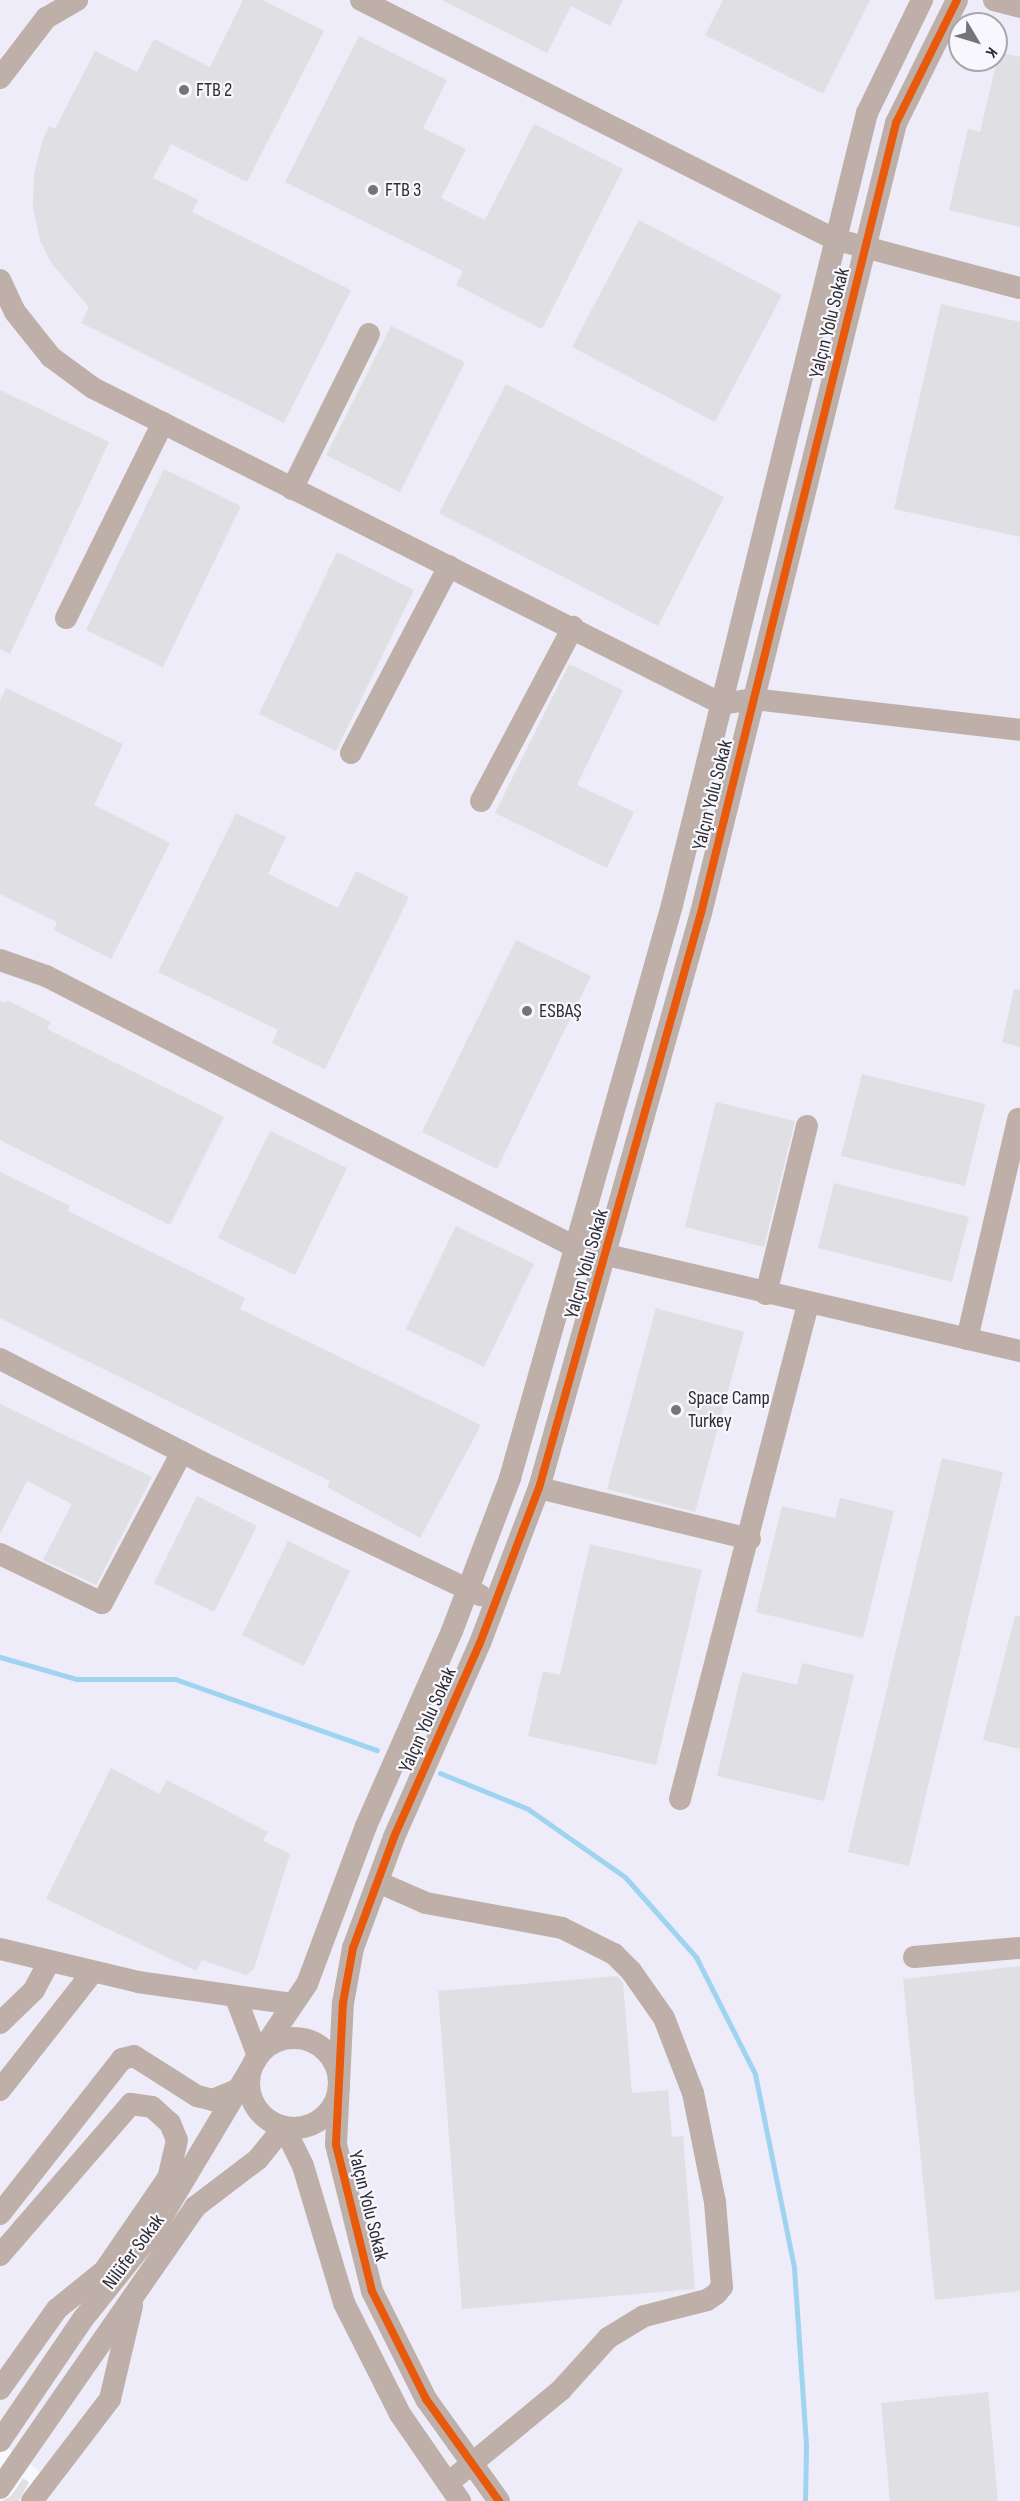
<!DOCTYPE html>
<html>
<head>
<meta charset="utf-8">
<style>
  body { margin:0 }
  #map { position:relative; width:1020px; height:2501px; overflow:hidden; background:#f9f8fd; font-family:"Sofia Sans Condensed",sans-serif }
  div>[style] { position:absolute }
  .built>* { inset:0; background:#edecf8 }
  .stream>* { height:5px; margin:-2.5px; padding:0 2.5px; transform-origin:2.5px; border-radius:2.5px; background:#9fd4f1 }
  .building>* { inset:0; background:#e0dfe3 }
  .minor>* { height:22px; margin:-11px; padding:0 11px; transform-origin:11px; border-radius:11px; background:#beb0a8 }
  .minor>.ring { margin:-11px; padding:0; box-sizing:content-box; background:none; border:22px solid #beb0a8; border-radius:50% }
  .cycleway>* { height:8px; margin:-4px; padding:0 4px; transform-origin:4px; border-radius:4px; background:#e8590c }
  .dots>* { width:16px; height:16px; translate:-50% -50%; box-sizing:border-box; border:3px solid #f8f7fe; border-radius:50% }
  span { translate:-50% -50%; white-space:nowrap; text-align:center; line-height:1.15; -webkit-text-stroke:4.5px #f8f7fe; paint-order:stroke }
  .poi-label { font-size:20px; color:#2e2e32 }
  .left { translate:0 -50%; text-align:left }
  .street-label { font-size:20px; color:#2e2e32 }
  .north { position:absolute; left:948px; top:12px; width:60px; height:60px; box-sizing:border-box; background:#f8f7fe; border:2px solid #a7a7ac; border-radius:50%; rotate:128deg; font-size:16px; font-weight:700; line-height:24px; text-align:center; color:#2e2e32 }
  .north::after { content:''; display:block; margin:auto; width:21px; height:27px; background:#757579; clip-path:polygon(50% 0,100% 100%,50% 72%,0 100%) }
</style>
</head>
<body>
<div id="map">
  <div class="built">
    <i style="clip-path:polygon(evenodd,0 0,1020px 0,1020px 2501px,45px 2501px,58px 2485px,0 2442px,0 0,960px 24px,996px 24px,996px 60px,960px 60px,960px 24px)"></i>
  </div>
  <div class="stream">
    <i style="left:0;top:1657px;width:79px;rotate:16.1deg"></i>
    <i style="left:76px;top:1679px;width:99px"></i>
    <i style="left:175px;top:1679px;width:214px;rotate:19.4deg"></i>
    <i style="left:440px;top:1773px;width:95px;rotate:22.2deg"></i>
    <i style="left:528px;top:1809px;width:118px;rotate:35deg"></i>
    <i style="left:625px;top:1877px;width:107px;rotate:48.4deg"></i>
    <i style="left:696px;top:1957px;width:131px;rotate:63.2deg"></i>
    <i style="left:755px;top:2074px;width:198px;rotate:78.6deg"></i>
    <i style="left:794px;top:2268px;width:178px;rotate:86.1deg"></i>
    <i style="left:806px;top:2446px;width:55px;rotate:91deg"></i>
  </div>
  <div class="building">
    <i style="clip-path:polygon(243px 0,262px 0,324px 31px,247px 182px,171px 144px,153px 178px,198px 200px,192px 212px,351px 290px,284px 423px,81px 323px,89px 307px,51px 263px,40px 240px,33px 207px,34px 174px,42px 142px,49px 126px,55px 129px,95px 51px,137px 72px,154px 39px,210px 67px)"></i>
    <i style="clip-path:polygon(442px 0,623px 0,610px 26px,571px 6px,547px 53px)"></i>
    <i style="clip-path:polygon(723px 0,870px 0,823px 94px,705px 35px)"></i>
    <i style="clip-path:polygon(359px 36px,447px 80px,423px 128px,466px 149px,441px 198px,485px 220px,534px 124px,623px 169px,542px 329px,456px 285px,463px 271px,285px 182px)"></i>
    <i style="clip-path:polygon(999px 52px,1020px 57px,1020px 227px,949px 210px,968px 129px,980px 132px)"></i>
    <i style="clip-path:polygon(639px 220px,782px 295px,715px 422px,572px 347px)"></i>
    <i style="clip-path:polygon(941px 304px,1020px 322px,1020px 537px,894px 509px)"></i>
    <i style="clip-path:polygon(391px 326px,465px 362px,400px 492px,326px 455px)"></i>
    <i style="clip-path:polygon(506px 384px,724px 497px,658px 626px,439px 513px)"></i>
    <i style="clip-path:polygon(0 390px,109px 442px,10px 654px,0 649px)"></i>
    <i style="clip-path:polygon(164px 469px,241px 506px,163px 667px,86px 630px)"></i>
    <i style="clip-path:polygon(337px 552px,414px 590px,336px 751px,259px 714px)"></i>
    <i style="clip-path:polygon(569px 664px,623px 690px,577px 785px,634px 812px,607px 868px,495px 813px)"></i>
    <i style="clip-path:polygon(6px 688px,123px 744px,94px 805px,170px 843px,111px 959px,54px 930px,57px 922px,0 894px,0 701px)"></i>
    <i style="clip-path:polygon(236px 813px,286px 837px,268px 874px,338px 908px,356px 871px,409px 897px,325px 1069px,272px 1043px,278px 1030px,158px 972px)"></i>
    <i style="clip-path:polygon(516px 940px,591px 976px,497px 1169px,422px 1132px)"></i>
    <i style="clip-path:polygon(1014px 989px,1020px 990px,1020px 1047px,1002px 1042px)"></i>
    <i style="clip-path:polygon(7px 1000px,51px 1022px,47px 1029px,224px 1117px,170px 1225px,0 1140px,0 1001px,5px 1003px)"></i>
    <i style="clip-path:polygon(862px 1074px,985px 1104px,965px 1186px,841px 1156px)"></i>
    <i style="clip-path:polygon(716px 1102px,795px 1121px,764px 1247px,685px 1227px)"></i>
    <i style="clip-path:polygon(270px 1131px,347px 1168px,295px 1275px,218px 1238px)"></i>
    <i style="clip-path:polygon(0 1172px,70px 1206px,68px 1211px,245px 1298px,240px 1309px,481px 1425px,420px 1538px,327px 1487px,330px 1481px,0 1318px)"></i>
    <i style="clip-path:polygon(834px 1183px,969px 1217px,952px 1282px,818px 1248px)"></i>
    <i style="clip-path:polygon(456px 1226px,534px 1264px,484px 1367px,406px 1329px)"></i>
    <i style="clip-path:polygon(656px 1308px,744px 1332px,695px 1512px,607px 1489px)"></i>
    <i style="clip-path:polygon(0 1404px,152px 1477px,96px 1585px,43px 1560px,72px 1504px,27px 1481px,0 1534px)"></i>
    <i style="clip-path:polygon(942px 1458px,1003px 1472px,909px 1866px,848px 1852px)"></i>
    <i style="clip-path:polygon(197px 1496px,257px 1526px,214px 1612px,154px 1583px)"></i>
    <i style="clip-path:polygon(840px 1498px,894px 1511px,863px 1638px,756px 1612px,782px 1506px,835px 1518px)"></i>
    <i style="clip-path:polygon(288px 1541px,350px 1571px,304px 1666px,242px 1635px)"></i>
    <i style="clip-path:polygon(590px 1544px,702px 1570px,656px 1765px,528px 1736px,543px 1671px,560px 1675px)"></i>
    <i style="clip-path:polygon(1015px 1616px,1020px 1616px,1020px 1749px,983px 1740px)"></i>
    <i style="clip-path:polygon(802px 1663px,854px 1675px,824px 1801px,717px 1776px,742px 1672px,797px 1685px)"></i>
    <i style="clip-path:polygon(111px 1768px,159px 1794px,167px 1780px,268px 1832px,263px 1841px,290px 1854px,254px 1969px,246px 1975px,202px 1960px,196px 1971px,46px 1899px)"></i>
    <i style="clip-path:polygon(1020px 1966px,1020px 2291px,935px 2300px,903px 1979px)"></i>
    <i style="clip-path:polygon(617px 1976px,623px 1983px,632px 2093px,668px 2090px,672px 2137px,683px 2136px,695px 2289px,462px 2309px,438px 1991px)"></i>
    <i style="clip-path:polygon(988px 2392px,998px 2501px,890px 2501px,881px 2403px)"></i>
    <i style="clip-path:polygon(23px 2478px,29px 2482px,19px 2501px,2px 2501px,11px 2496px)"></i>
  </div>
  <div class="minor">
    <i style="left:361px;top:0;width:530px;rotate:26.81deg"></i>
    <i style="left:834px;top:239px;width:192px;rotate:14.8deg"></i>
    <i style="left:994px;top:0;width:27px;rotate:15deg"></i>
    <i style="left:0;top:78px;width:76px;rotate:-52.5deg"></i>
    <i style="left:46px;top:18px;width:36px;rotate:-30deg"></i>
    <i style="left:0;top:280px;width:35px;rotate:65deg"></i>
    <i style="left:15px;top:312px;width:58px;rotate:51.3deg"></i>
    <i style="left:51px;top:357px;width:52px;rotate:36.4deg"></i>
    <i style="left:93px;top:388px;width:704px;rotate:26.67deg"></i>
    <i style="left:722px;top:704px;width:31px;rotate:-9deg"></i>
    <i style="left:753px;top:699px;width:269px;rotate:6.6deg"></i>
    <i style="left:292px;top:489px;width:173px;rotate:-63.6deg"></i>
    <i style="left:66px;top:618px;width:218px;rotate:-63.6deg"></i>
    <i style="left:351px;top:753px;width:211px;rotate:-62.3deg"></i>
    <i style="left:481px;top:801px;width:197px;rotate:-62.1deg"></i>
    <i style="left:0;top:960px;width:49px;rotate:19.2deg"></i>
    <i style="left:46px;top:976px;width:597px;rotate:27.12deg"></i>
    <i style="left:577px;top:1248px;width:455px;rotate:13.1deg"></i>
    <i style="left:766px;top:1294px;width:173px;rotate:-76.3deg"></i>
    <i style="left:967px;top:1339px;width:226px;rotate:-76.9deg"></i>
    <i style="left:0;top:1359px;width:228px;rotate:27.1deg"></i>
    <i style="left:203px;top:1463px;width:307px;rotate:25.5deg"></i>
    <i style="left:539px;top:1488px;width:217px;rotate:13.6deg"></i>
    <i style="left:0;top:1554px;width:113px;rotate:25.7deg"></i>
    <i style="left:102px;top:1603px;width:171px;rotate:-62.1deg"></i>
    <i style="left:680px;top:1799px;width:511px;rotate:-75.5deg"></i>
    <i style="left:378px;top:1882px;width:52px;rotate:23.6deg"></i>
    <i style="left:426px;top:1903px;width:138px;rotate:10.4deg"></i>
    <i style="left:562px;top:1928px;width:58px;rotate:26.6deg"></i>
    <i style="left:614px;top:1954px;width:24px;rotate:45deg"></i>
    <i style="left:631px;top:1971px;width:57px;rotate:54.9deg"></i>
    <i style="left:664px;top:2018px;width:80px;rotate:68.9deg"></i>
    <i style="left:693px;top:2093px;width:111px;rotate:78.6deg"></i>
    <i style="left:715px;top:2202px;width:85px;rotate:85.3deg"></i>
    <i style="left:722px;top:2287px;width:9px;rotate:131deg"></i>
    <i style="left:716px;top:2294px;width:11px;rotate:146deg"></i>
    <i style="left:707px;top:2300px;width:65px;rotate:165.7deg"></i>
    <i style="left:644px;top:2316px;width:42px;rotate:148.6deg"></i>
    <i style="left:608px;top:2338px;width:70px;rotate:132.1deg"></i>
    <i style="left:561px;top:2390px;width:146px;rotate:140.5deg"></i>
    <i style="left:0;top:1949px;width:142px;rotate:13.4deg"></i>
    <i style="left:138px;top:1982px;width:156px;rotate:8.1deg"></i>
    <i style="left:914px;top:1957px;width:106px;rotate:-4.9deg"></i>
    <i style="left:236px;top:1998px;width:62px;rotate:69.2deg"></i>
    <i style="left:0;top:2023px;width:47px;rotate:-44.1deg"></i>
    <i style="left:34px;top:1990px;width:32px;rotate:-62deg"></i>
    <i class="ring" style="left:249px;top:2038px;width:68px;height:68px"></i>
    <i style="left:0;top:2090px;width:150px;rotate:-51.8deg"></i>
    <i style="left:284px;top:2127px;width:43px;rotate:64deg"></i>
    <i style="left:303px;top:2166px;width:143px;rotate:73.3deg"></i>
    <i style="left:344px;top:2303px;width:124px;rotate:63.2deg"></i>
    <i style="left:400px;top:2414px;width:106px;rotate:55.4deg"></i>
    <i style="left:0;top:2214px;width:197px;rotate:-51.8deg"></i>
    <i style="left:122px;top:2059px;width:12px;rotate:-14deg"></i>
    <i style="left:134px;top:2056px;width:75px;rotate:32.4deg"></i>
    <i style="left:197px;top:2096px;width:16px;rotate:14deg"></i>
    <i style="left:213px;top:2100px;width:26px;rotate:-23deg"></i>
    <i style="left:0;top:2255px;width:200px;rotate:-49.1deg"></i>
    <i style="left:131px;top:2104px;width:21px;rotate:8deg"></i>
    <i style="left:152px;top:2107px;width:24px;rotate:42deg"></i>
    <i style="left:170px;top:2123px;width:18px;rotate:68deg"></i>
    <i style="left:177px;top:2140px;width:39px;rotate:103deg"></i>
    <i style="left:168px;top:2178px;width:113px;rotate:124.5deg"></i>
    <i style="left:104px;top:2271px;width:60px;rotate:141deg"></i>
    <i style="left:57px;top:2309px;width:98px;rotate:125.5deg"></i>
    <i style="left:0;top:2441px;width:148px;rotate:-55.8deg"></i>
    <i style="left:83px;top:2319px;width:114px;rotate:-51.4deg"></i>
    <i style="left:154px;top:2230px;width:203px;rotate:-59.1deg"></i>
    <i style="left:258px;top:2056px;width:87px;rotate:-55.8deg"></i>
    <i style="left:307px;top:1984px;width:169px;rotate:-69.5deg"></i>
    <i style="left:366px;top:1826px;width:213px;rotate:-66.2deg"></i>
    <i style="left:452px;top:1631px;width:164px;rotate:-69.2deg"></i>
    <i style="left:510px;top:1478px;width:595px;rotate:-74.21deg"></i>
    <i style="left:672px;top:905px;width:816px;rotate:-76.17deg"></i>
    <i style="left:867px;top:113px;width:126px;rotate:-64deg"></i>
    <i style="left:0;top:2488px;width:342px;rotate:-55.2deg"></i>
    <i style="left:195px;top:2207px;width:79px;rotate:-37.3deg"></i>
    <i style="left:258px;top:2159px;width:41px;rotate:-50.9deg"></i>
    <i style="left:32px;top:2501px;width:128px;rotate:-52.6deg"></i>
    <i style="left:110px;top:2399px;width:96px;rotate:-76.7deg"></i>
    <i style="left:499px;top:2501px;width:125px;rotate:-125.6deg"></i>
    <i style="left:426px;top:2399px;width:121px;rotate:-116.6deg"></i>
    <i style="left:372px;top:2291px;width:151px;rotate:-103.8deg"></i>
    <i style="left:336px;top:2144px;width:141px;rotate:-87.2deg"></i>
    <i style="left:343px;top:2003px;width:56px;rotate:-79.7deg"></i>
    <i style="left:353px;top:1948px;width:118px;rotate:-69.7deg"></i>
    <i style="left:394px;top:1837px;width:212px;rotate:-66.1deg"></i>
    <i style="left:480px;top:1643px;width:166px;rotate:-69.2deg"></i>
    <i style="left:539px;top:1488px;width:597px;rotate:-74.27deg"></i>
    <i style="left:701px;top:913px;width:814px;rotate:-76.13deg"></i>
    <i style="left:896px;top:123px;width:137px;rotate:-63.6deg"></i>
  </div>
  <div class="cycleway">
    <i style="left:499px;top:2501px;width:125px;rotate:-125.6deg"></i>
    <i style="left:426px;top:2399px;width:121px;rotate:-116.6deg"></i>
    <i style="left:372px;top:2291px;width:151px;rotate:-103.8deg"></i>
    <i style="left:336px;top:2144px;width:141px;rotate:-87.2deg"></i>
    <i style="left:343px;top:2003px;width:56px;rotate:-79.7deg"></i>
    <i style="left:353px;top:1948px;width:118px;rotate:-69.7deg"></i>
    <i style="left:394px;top:1837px;width:212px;rotate:-66.1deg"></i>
    <i style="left:480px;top:1643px;width:166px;rotate:-69.2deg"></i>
    <i style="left:539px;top:1488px;width:597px;rotate:-74.27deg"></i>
    <i style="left:701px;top:913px;width:814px;rotate:-76.13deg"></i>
    <i style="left:896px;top:123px;width:137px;rotate:-63.6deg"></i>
  </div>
  <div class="dots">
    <i style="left:184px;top:90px;background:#757579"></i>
    <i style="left:373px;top:190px;background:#757579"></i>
    <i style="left:527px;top:1011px;background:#757579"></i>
    <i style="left:676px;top:1410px;background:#757579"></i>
  </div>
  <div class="poi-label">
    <span class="left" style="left:196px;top:90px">FTB 2</span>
    <span class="left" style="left:385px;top:190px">FTB 3</span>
    <span class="left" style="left:539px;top:1011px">ESBAŞ</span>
    <span class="left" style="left:688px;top:1410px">Space Camp<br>Turkey</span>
  </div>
  <div class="street-label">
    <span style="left:830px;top:323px;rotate:-76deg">Yalçın Yolu Sokak</span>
    <span style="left:713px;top:795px;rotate:-76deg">Yalçın Yolu Sokak</span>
    <span style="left:587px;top:1264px;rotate:-74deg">Yalçın Yolu Sokak</span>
    <span style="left:428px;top:1720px;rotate:-66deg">Yalçın Yolu Sokak</span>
    <span style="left:368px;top:2206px;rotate:76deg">Yalçın Yolu Sokak</span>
    <span style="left:134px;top:2252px;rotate:-53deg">Nilüfer Sokak</span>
  </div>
  <div class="north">K</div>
</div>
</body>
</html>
